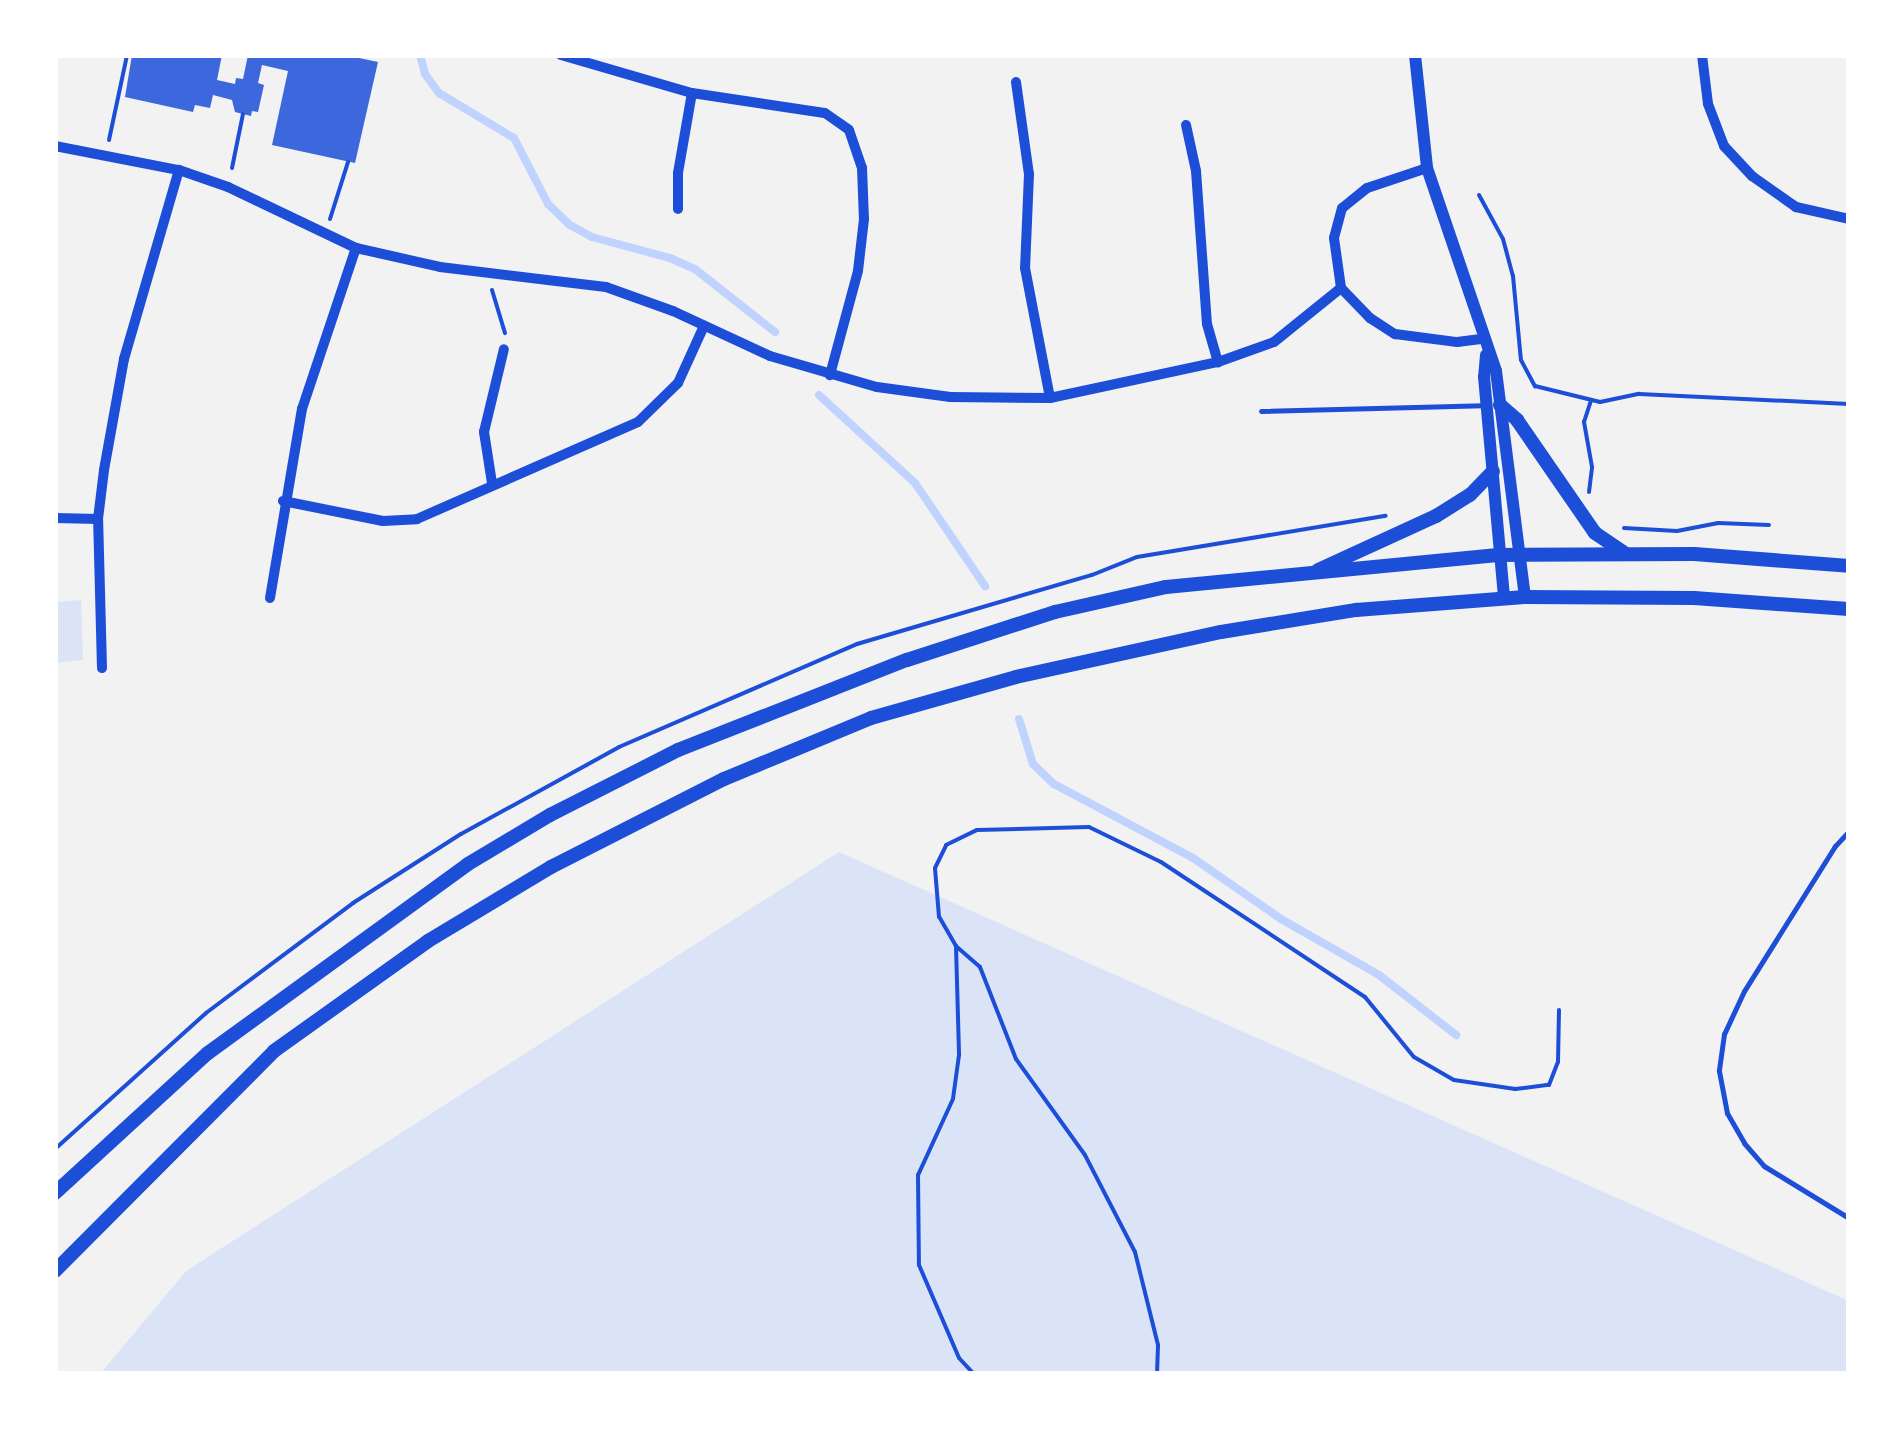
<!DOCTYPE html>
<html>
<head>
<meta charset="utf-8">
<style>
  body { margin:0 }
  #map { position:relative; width:1904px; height:1429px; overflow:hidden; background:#f2f2f2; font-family:Figtree,sans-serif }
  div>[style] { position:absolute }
  .green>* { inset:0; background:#dbe4f7 }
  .stream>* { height:8px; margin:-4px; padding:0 4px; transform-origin:4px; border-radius:4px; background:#bfd3fe }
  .building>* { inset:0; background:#3d67dc }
  .path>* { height:4px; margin:-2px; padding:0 2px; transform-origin:2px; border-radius:2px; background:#1d4ed8 }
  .service>* { height:5px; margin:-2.5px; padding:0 2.5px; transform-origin:2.5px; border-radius:2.5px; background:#1d4ed8 }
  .minor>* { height:10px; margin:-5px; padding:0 5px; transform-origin:5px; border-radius:5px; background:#1d4ed8 }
  .tertiary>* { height:12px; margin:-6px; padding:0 6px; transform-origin:6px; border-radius:6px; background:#1d4ed8 }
  .secondary>* { height:14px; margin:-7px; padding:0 7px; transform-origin:7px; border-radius:7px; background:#1d4ed8 }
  span { translate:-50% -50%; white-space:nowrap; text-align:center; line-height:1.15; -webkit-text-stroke:10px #fff; paint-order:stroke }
  .frame { position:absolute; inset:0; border:58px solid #fff; pointer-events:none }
</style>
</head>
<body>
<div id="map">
  <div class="green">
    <i style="clip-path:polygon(81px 600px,83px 660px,55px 663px,55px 602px)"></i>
    <i style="clip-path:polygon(839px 852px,1849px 1301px,1849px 1374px,100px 1374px,186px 1271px)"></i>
  </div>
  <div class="stream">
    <i style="left:420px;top:55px;width:20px;rotate:75deg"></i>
    <i style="left:425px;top:74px;width:24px;rotate:54deg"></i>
    <i style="left:439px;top:93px;width:87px;rotate:31deg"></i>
    <i style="left:514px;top:138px;width:74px;rotate:62.7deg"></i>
    <i style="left:548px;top:204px;width:30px;rotate:44deg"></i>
    <i style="left:570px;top:225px;width:25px;rotate:29deg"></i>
    <i style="left:592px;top:237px;width:81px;rotate:15.1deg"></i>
    <i style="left:670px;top:258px;width:27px;rotate:24deg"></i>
    <i style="left:695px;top:269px;width:102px;rotate:38.2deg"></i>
    <i style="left:819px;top:395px;width:130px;rotate:42.5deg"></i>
    <i style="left:915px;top:483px;width:125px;rotate:55.8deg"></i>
    <i style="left:1019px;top:719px;width:47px;rotate:72.7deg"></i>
    <i style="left:1033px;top:764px;width:29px;rotate:44deg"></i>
    <i style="left:1054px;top:784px;width:157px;rotate:28deg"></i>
    <i style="left:1193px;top:858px;width:107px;rotate:34.7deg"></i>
    <i style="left:1281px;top:919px;width:113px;rotate:29.7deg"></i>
    <i style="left:1379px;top:975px;width:98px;rotate:37.9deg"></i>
  </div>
  <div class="building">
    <i style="clip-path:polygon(132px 55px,222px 55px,217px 80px,235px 84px,236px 78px,243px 79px,248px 55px,345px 55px,378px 62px,355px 163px,272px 145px,288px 71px,262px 65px,258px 83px,264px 85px,258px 112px,252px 111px,251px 116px,235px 112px,232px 100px,213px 95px,210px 108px,195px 105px,193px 112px,125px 97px)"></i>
  </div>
  <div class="path">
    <i style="left:367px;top:55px;width:7px"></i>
    <i style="left:109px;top:140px;width:87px;rotate:-78deg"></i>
    <i style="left:232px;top:168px;width:55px;rotate:-78.5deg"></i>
    <i style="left:1479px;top:195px;width:50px;rotate:61.4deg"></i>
    <i style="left:1503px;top:239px;width:38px;rotate:75deg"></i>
    <i style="left:1513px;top:276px;width:84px;rotate:84.6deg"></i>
    <i style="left:1521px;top:360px;width:30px;rotate:62deg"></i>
    <i style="left:1535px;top:386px;width:67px;rotate:13.8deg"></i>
    <i style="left:1600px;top:402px;width:40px;rotate:-12deg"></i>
    <i style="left:1639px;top:394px;width:210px;rotate:2.7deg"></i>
    <i style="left:330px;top:219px;width:60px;rotate:-72.5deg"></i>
    <i style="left:492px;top:290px;width:45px;rotate:73.2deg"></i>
    <i style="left:1589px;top:492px;width:25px;rotate:-83deg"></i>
    <i style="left:1592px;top:467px;width:46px;rotate:-100.1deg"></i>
    <i style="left:1584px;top:422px;width:23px;rotate:-72deg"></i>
    <i style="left:1624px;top:528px;width:53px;rotate:3.2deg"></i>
    <i style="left:1677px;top:531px;width:42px;rotate:-11deg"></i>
    <i style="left:1718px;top:523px;width:51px;rotate:2.2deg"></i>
    <i style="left:956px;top:946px;width:109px;rotate:88.4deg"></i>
    <i style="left:959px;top:1055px;width:44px;rotate:97.8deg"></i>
    <i style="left:953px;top:1099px;width:84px;rotate:114.7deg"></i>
    <i style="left:918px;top:1175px;width:90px;rotate:89.4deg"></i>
    <i style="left:919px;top:1265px;width:101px;rotate:66.7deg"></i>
    <i style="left:959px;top:1358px;width:22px;rotate:47deg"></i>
    <i style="left:55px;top:1149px;width:203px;rotate:-42deg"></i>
    <i style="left:206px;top:1013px;width:184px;rotate:-36.8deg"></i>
    <i style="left:353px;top:903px;width:128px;rotate:-32.6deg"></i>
    <i style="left:461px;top:834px;width:180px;rotate:-28.8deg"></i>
    <i style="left:619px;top:747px;width:259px;rotate:-23.4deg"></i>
    <i style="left:857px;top:644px;width:245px;rotate:-16.4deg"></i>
    <i style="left:1092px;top:575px;width:48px;rotate:-21.8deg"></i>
    <i style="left:1137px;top:557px;width:252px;rotate:-9.4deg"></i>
    <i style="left:1157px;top:1374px;width:29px;rotate:-88deg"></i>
    <i style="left:1158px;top:1345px;width:96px;rotate:-103.9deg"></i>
    <i style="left:1135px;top:1252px;width:109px;rotate:-117.3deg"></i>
    <i style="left:1085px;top:1155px;width:118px;rotate:-125.7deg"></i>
    <i style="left:1016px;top:1059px;width:99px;rotate:-111.4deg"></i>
    <i style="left:980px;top:967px;width:32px;rotate:-139deg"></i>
    <i style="left:956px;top:946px;width:34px;rotate:-120deg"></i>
    <i style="left:939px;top:917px;width:49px;rotate:-94.7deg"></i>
    <i style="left:935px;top:868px;width:25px;rotate:-64deg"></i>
    <i style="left:946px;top:845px;width:34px;rotate:-26deg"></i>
    <i style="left:977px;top:830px;width:112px;rotate:-1.5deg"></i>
    <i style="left:1089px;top:827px;width:80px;rotate:25.9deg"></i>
    <i style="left:1161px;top:862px;width:245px;rotate:33.5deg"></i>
    <i style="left:1365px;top:997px;width:77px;rotate:50.8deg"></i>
    <i style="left:1414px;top:1057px;width:46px;rotate:29.9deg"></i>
    <i style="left:1454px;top:1080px;width:62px;rotate:8.4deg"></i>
    <i style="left:1515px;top:1089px;width:34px;rotate:-7deg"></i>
    <i style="left:1549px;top:1085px;width:25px;rotate:-69deg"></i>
    <i style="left:1558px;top:1062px;width:52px;rotate:-88.9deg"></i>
  </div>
  <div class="service">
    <i style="left:1261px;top:411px;width:222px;rotate:-1.5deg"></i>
    <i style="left:1849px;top:831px;width:21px;rotate:133deg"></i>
    <i style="left:1835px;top:846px;width:171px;rotate:122.1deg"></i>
    <i style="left:1744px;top:991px;width:47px;rotate:114.9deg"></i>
    <i style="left:1724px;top:1034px;width:37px;rotate:98deg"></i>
    <i style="left:1719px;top:1071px;width:43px;rotate:79.2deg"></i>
    <i style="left:1727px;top:1113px;width:34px;rotate:60deg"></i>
    <i style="left:1744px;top:1143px;width:30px;rotate:49deg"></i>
    <i style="left:1764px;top:1166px;width:100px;rotate:31.5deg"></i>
  </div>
  <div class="minor">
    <i style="left:561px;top:55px;width:136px;rotate:16.2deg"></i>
    <i style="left:692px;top:93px;width:134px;rotate:8.6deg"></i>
    <i style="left:825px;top:113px;width:29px;rotate:35deg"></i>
    <i style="left:849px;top:130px;width:40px;rotate:71.1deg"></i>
    <i style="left:862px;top:168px;width:51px;rotate:87.8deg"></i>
    <i style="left:864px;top:219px;width:52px;rotate:96.6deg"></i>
    <i style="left:858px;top:271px;width:108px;rotate:105.1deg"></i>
    <i style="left:1702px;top:55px;width:49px;rotate:83deg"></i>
    <i style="left:1708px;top:104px;width:45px;rotate:69.1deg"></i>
    <i style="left:1724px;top:146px;width:41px;rotate:47deg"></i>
    <i style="left:1752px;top:176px;width:54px;rotate:35.2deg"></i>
    <i style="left:1796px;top:207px;width:54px;rotate:12.8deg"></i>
    <i style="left:1016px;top:82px;width:93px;rotate:82deg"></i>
    <i style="left:1029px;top:174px;width:94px;rotate:92.4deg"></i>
    <i style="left:1025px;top:268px;width:132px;rotate:79.1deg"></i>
    <i style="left:1186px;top:125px;width:47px;rotate:77.7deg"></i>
    <i style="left:1196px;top:171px;width:153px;rotate:85.9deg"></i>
    <i style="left:1207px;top:324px;width:40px;rotate:74deg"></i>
    <i style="left:55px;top:146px;width:126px;rotate:11deg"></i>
    <i style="left:179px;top:170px;width:52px;rotate:19.1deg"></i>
    <i style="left:228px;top:187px;width:142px;rotate:25.5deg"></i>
    <i style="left:356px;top:248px;width:86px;rotate:12.7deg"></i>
    <i style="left:440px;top:267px;width:167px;rotate:6.9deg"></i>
    <i style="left:606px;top:287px;width:71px;rotate:19.7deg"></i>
    <i style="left:673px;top:311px;width:107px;rotate:24.9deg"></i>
    <i style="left:770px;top:356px;width:111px;rotate:16.2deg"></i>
    <i style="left:877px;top:387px;width:74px;rotate:7.8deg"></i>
    <i style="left:950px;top:397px;width:100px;rotate:0.6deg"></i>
    <i style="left:1050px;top:398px;width:172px;rotate:-12.1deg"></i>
    <i style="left:1218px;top:362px;width:59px;rotate:-19.7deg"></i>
    <i style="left:1274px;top:342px;width:86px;rotate:-38.9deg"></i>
    <i style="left:1427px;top:168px;width:63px;rotate:161.6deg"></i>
    <i style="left:1367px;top:188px;width:32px;rotate:141deg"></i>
    <i style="left:1342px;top:208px;width:31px;rotate:105deg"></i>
    <i style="left:1334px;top:238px;width:50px;rotate:82deg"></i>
    <i style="left:1341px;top:288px;width:42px;rotate:46deg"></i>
    <i style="left:1370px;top:318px;width:30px;rotate:33deg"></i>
    <i style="left:1395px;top:334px;width:63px;rotate:7.4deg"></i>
    <i style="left:1457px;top:342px;width:26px;rotate:-7deg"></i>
    <i style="left:678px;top:209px;width:36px;rotate:-90deg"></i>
    <i style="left:678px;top:173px;width:81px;rotate:-80.1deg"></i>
    <i style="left:492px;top:483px;width:52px;rotate:-98.9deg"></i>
    <i style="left:484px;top:432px;width:85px;rotate:-76.5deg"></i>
    <i style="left:283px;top:501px;width:102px;rotate:11.3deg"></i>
    <i style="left:383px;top:521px;width:34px;rotate:-3deg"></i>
    <i style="left:417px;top:519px;width:241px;rotate:-23.7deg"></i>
    <i style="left:638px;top:422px;width:56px;rotate:-44.3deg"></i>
    <i style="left:678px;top:383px;width:63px;rotate:-65.5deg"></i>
    <i style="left:55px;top:518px;width:43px;rotate:1.3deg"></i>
    <i style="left:270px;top:598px;width:192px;rotate:-80.4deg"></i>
    <i style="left:302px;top:409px;width:170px;rotate:-71.5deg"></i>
    <i style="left:102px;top:668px;width:149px;rotate:-91.5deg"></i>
    <i style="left:98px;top:519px;width:49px;rotate:-83deg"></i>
    <i style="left:104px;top:470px;width:113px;rotate:-79.8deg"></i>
    <i style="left:124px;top:359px;width:197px;rotate:-73.8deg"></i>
  </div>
  <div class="tertiary">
    <i style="left:1415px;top:55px;width:114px;rotate:83.9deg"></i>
    <i style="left:1427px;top:168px;width:214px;rotate:71.2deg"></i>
    <i style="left:1496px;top:371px;width:228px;rotate:82.7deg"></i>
    <i style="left:1486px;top:355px;width:22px;rotate:95deg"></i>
    <i style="left:1484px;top:377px;width:221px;rotate:84.8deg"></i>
  </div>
  <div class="secondary">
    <i style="left:1500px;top:405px;width:23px;rotate:41deg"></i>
    <i style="left:1517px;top:420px;width:137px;rotate:55.4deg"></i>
    <i style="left:1595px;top:533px;width:37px;rotate:34deg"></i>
    <i style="left:1318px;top:570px;width:130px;rotate:-24.6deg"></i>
    <i style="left:1436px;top:516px;width:40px;rotate:-32deg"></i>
    <i style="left:1470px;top:495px;width:33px;rotate:-46deg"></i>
    <i style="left:55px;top:1193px;width:207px;rotate:-42.5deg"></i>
    <i style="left:208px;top:1053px;width:321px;rotate:-36deg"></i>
    <i style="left:468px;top:864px;width:96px;rotate:-30.9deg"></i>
    <i style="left:550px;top:815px;width:144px;rotate:-26.9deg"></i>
    <i style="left:678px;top:750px;width:246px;rotate:-21.5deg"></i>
    <i style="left:907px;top:660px;width:156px;rotate:-18deg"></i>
    <i style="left:1055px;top:612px;width:114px;rotate:-12.7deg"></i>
    <i style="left:1166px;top:587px;width:336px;rotate:-5.5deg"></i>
    <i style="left:1500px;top:555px;width:194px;rotate:-0.3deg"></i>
    <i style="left:1694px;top:554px;width:155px;rotate:4.4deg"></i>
    <i style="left:55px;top:1271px;width:310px;rotate:-45.1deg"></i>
    <i style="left:274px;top:1051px;width:189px;rotate:-35.5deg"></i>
    <i style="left:428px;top:941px;width:144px;rotate:-31deg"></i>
    <i style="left:551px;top:867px;width:194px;rotate:-27deg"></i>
    <i style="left:724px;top:779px;width:159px;rotate:-22.5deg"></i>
    <i style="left:871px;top:718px;width:151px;rotate:-15.8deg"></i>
    <i style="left:1016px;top:677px;width:210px;rotate:-12.4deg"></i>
    <i style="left:1221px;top:632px;width:137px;rotate:-9.3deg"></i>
    <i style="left:1356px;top:610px;width:169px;rotate:-4.4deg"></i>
    <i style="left:1525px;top:597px;width:169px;rotate:0.3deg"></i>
    <i style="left:1694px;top:598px;width:155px;rotate:4.1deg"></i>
  </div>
  <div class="frame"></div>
</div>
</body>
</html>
